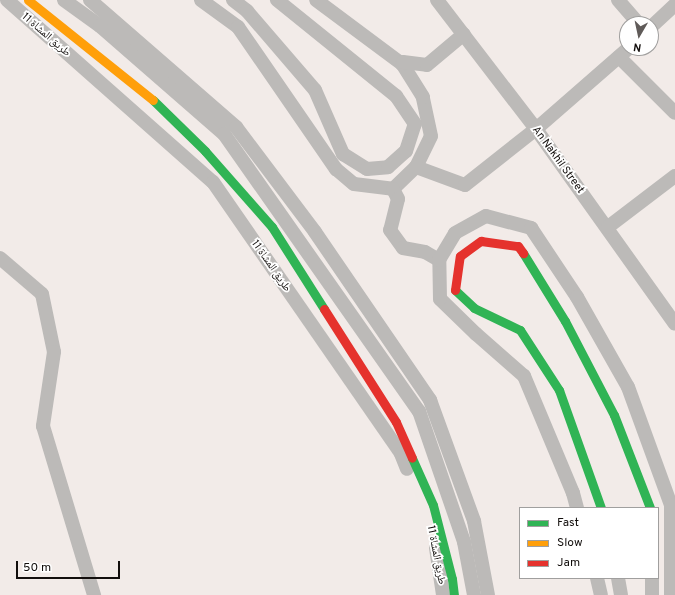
<!DOCTYPE html>
<html>
<head>
<meta charset="utf-8">
<style>
  body { margin:0 }
  #map { position:relative; width:675px; height:595px; overflow:hidden; background:#f2ebe8; font-family:Overpass,"Noto Naskh Arabic",sans-serif }
  div>[style] { position:absolute }
  .street>* { height:14px; margin:-7px; padding:0 7px; transform-origin:7px; border-radius:7px; background:#bcbab8 }
  .fast>* { height:9px; margin:-4.5px; padding:0 4.5px; transform-origin:4.5px; border-radius:4.5px; background:#30b455 }
  .slow>* { height:9px; margin:-4.5px; padding:0 4.5px; transform-origin:4.5px; border-radius:4.5px; background:#ff9f0a }
  .jam>* { height:9px; margin:-4.5px; padding:0 4.5px; transform-origin:4.5px; border-radius:4.5px; background:#e5322d }
  span { translate:-50% -50%; white-space:nowrap; text-align:center; line-height:1.15; -webkit-text-stroke:3.5px #fff; paint-order:stroke }
  .street-label { font-size:11px; color:#120e0c }
  .legend { position:absolute; left:519px; top:507px; width:140px; height:72px; box-sizing:border-box; background:#fff; border:1px solid #a09f9e; margin:0; padding:5px 7px; list-style:none; font-size:12px; color:#120e0c }
  .legend li { display:flex; align-items:center; gap:8px; height:20px }
  .legend b { width:20px; border:1px solid #a09f9e }
  .north { position:absolute; left:619px; top:16px; width:40px; height:40px; box-sizing:border-box; background:#fff; border:1px solid #a09f9e; border-radius:50%; rotate:189deg; font-size:11px; font-weight:700; line-height:16px; text-align:center; color:#120e0c }
  .north::after { content:''; display:block; margin:auto; width:14px; height:18px; background:#605b59; clip-path:polygon(50% 0,100% 100%,50% 72%,0 100%) }
  .scale { position:absolute; left:16px; top:561px; width:104px; height:18px; box-sizing:border-box; border:2px solid #120e0c; border-top:0; padding-left:5px; font-size:12px; line-height:14px; white-space:nowrap; color:#120e0c; -webkit-text-stroke:3px #fff; paint-order:stroke }
</style>
</head>
<body>
<div id="map">
  <div class="street">
    <i style="left:7px;top:0;width:275px;rotate:41.5deg"></i>
    <i style="left:213px;top:182px;width:331px;rotate:55.3deg"></i>
    <i style="left:401px;top:454px;width:16px;rotate:68deg"></i>
    <i style="left:64px;top:0;width:44px;rotate:35.8deg"></i>
    <i style="left:100px;top:26px;width:164px;rotate:41.1deg"></i>
    <i style="left:224px;top:134px;width:339px;rotate:54.9deg"></i>
    <i style="left:419px;top:411px;width:139px;rotate:71deg"></i>
    <i style="left:464px;top:542px;width:54px;rotate:79.3deg"></i>
    <i style="left:90px;top:0;width:194px;rotate:41deg"></i>
    <i style="left:236px;top:127px;width:131px;rotate:53deg"></i>
    <i style="left:315px;top:232px;width:204px;rotate:55.6deg"></i>
    <i style="left:430px;top:400px;width:129px;rotate:70deg"></i>
    <i style="left:474px;top:521px;width:75px;rotate:79.3deg"></i>
    <i style="left:201px;top:0;width:46px;rotate:36.1deg"></i>
    <i style="left:238px;top:27px;width:173px;rotate:55.4deg"></i>
    <i style="left:336px;top:169px;width:23px;rotate:40deg"></i>
    <i style="left:354px;top:184px;width:39px;rotate:7deg"></i>
    <i style="left:393px;top:189px;width:32px;rotate:-44deg"></i>
    <i style="left:416px;top:167px;width:34px;rotate:-64deg"></i>
    <i style="left:431px;top:136px;width:40px;rotate:-102deg"></i>
    <i style="left:423px;top:97px;width:39px;rotate:-122deg"></i>
    <i style="left:402px;top:64px;width:107px;rotate:-143.3deg"></i>
    <i style="left:233px;top:0;width:18px;rotate:38deg"></i>
    <i style="left:247px;top:11px;width:104px;rotate:49.3deg"></i>
    <i style="left:315px;top:90px;width:70px;rotate:66.4deg"></i>
    <i style="left:343px;top:154px;width:28px;rotate:32deg"></i>
    <i style="left:367px;top:169px;width:21px;rotate:-5deg"></i>
    <i style="left:388px;top:167px;width:24px;rotate:-42deg"></i>
    <i style="left:406px;top:151px;width:28px;rotate:-72deg"></i>
    <i style="left:415px;top:124px;width:34px;rotate:-124deg"></i>
    <i style="left:396px;top:96px;width:153px;rotate:-141.1deg"></i>
    <i style="left:437px;top:0;width:163px;rotate:52.5deg"></i>
    <i style="left:536px;top:129px;width:239px;rotate:54.5deg"></i>
    <i style="left:618px;top:0;width:32px;rotate:49deg"></i>
    <i style="left:651px;top:27px;width:33px;rotate:-43deg"></i>
    <i style="left:619px;top:57px;width:79px;rotate:45deg"></i>
    <i style="left:402px;top:64px;width:2px;rotate:-63deg"></i>
    <i style="left:403px;top:62px;width:24px;rotate:7deg"></i>
    <i style="left:427px;top:65px;width:48px;rotate:-40deg"></i>
    <i style="left:416px;top:167px;width:52px;rotate:20.2deg"></i>
    <i style="left:465px;top:185px;width:90px;rotate:-38.3deg"></i>
    <i style="left:536px;top:129px;width:123px;rotate:-41.1deg"></i>
    <i style="left:393px;top:189px;width:11px;rotate:63deg"></i>
    <i style="left:398px;top:199px;width:32px;rotate:104deg"></i>
    <i style="left:390px;top:230px;width:22px;rotate:54deg"></i>
    <i style="left:403px;top:248px;width:22px;rotate:10deg"></i>
    <i style="left:425px;top:252px;width:16px;rotate:30deg"></i>
    <i style="left:608px;top:227px;width:84px;rotate:-37.3deg"></i>
    <i style="left:0;top:258px;width:55px;rotate:40.6deg"></i>
    <i style="left:42px;top:294px;width:59px;rotate:78.3deg"></i>
    <i style="left:54px;top:352px;width:75px;rotate:98.5deg"></i>
    <i style="left:43px;top:426px;width:177px;rotate:73.2deg"></i>
    <i style="left:577px;top:508px;width:16px;rotate:-105deg"></i>
    <i style="left:573px;top:493px;width:127px;rotate:-112.7deg"></i>
    <i style="left:524px;top:376px;width:64px;rotate:-138.8deg"></i>
    <i style="left:476px;top:334px;width:50px;rotate:-135.8deg"></i>
    <i style="left:440px;top:299px;width:39px;rotate:-91deg"></i>
    <i style="left:439px;top:260px;width:31px;rotate:-59deg"></i>
    <i style="left:455px;top:233px;width:35px;rotate:-29deg"></i>
    <i style="left:486px;top:216px;width:47px;rotate:14.9deg"></i>
    <i style="left:531px;top:228px;width:83px;rotate:56.3deg"></i>
    <i style="left:577px;top:297px;width:103px;rotate:60.5deg"></i>
    <i style="left:628px;top:387px;width:126px;rotate:70deg"></i>
    <i style="left:671px;top:505px;width:90px;rotate:90deg"></i>
    <i style="left:436px;top:548px;width:48px;rotate:81.5deg"></i>
    <i style="left:597px;top:578px;width:17px;rotate:77deg"></i>
    <i style="left:618px;top:578px;width:17px;rotate:80deg"></i>
    <i style="left:652px;top:578px;width:17px;rotate:90deg"></i>
  </div>
  <div class="fast">
    <i style="left:153px;top:100px;width:73px;rotate:44.4deg"></i>
    <i style="left:205px;top:151px;width:101px;rotate:48.6deg"></i>
    <i style="left:272px;top:227px;width:97px;rotate:57.6deg"></i>
    <i style="left:523px;top:253px;width:80px;rotate:58.3deg"></i>
    <i style="left:565px;top:321px;width:106px;rotate:62.5deg"></i>
    <i style="left:614px;top:415px;width:100px;rotate:68.8deg"></i>
    <i style="left:455px;top:290px;width:26px;rotate:43deg"></i>
    <i style="left:474px;top:308px;width:51px;rotate:25.6deg"></i>
    <i style="left:520px;top:330px;width:72px;rotate:57deg"></i>
    <i style="left:559px;top:390px;width:125px;rotate:70.4deg"></i>
    <i style="left:412px;top:458px;width:51px;rotate:65.9deg"></i>
    <i style="left:433px;top:505px;width:76px;rotate:75.6deg"></i>
    <i style="left:452px;top:579px;width:16px;rotate:83deg"></i>
  </div>
  <div class="slow">
    <i style="left:28px;top:0;width:160px;rotate:38.7deg"></i>
  </div>
  <div class="jam">
    <i style="left:455px;top:290px;width:34px;rotate:-82deg"></i>
    <i style="left:460px;top:256px;width:26px;rotate:-36deg"></i>
    <i style="left:481px;top:241px;width:37px;rotate:8deg"></i>
    <i style="left:518px;top:246px;width:9px;rotate:54deg"></i>
    <i style="left:324px;top:309px;width:134px;rotate:57.5deg"></i>
    <i style="left:396px;top:422px;width:39px;rotate:66deg"></i>
  </div>
  <div class="street-label">
    <span style="left:46px;top:35px;rotate:41deg">طريق المشاة 11</span>
    <span style="left:558px;top:160px;rotate:54deg">An Nakhil Street</span>
    <span style="left:271px;top:266px;rotate:55deg">طريق المشاة 11</span>
    <span style="left:436px;top:555px;rotate:79deg">طريق المشاة 11</span>
  </div>
  <ul class="legend">
  <li><b style="height:5px;background:#30b455"></b>Fast</li>
  <li><b style="height:5px;background:#ff9f0a"></b>Slow</li>
  <li><b style="height:5px;background:#e5322d"></b>Jam</li>
  </ul>
  <div class="north">N</div>
  <div class="scale">50 m</div>
</div>
</body>
</html>
